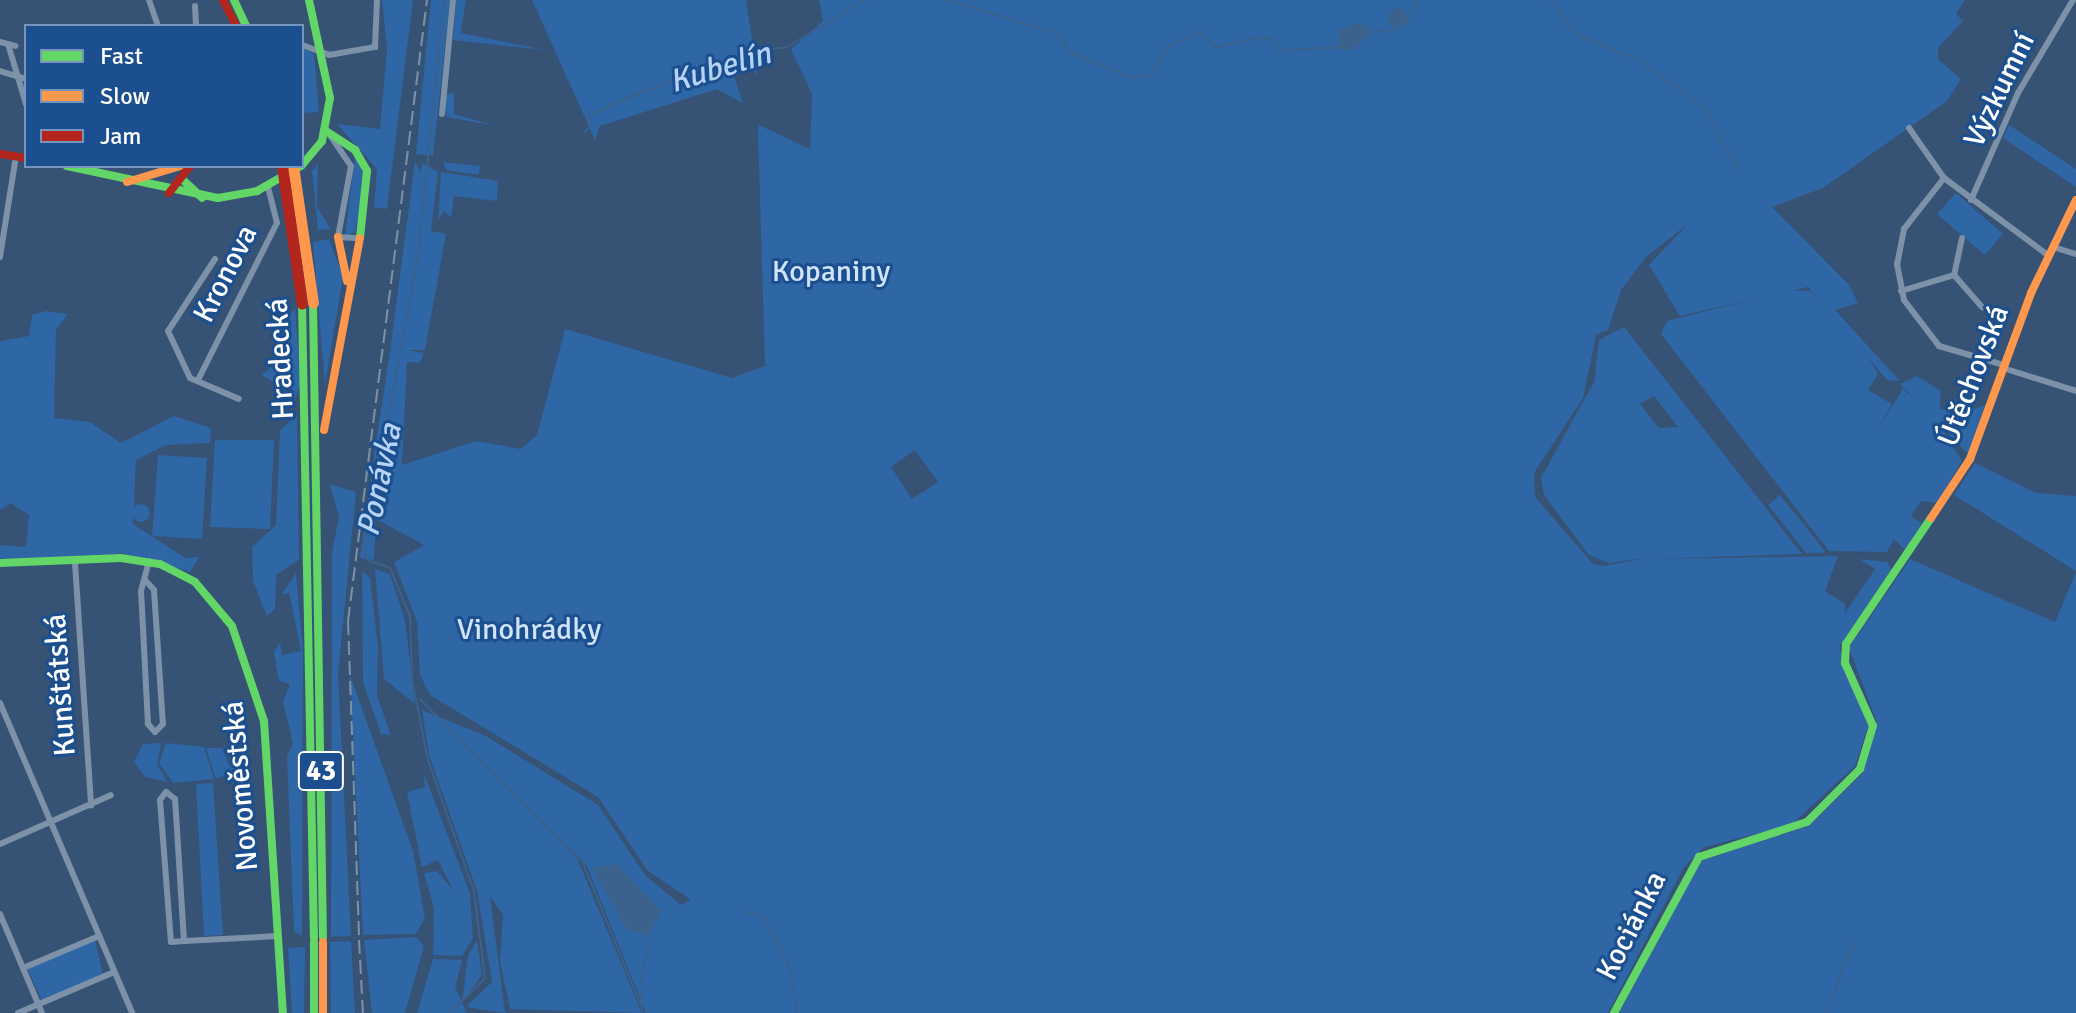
<!DOCTYPE html>
<html>
<head>
<meta charset="utf-8">
<style>
  body { margin:0 }
  #map { position:relative; width:2076px; height:1013px; overflow:hidden; background:#365274; font-family:Signika,sans-serif }
  div>[style] { position:absolute }
  .green>* { inset:0; background:#2f66a5 }
  .round { border-radius:50% }
  .water>* { inset:0; background:#3b618d }
  .stream>* { height:2px; margin:-1px; padding:0 1px; transform-origin:1px; border-radius:1px; background:#3b618d }
  .street>* { height:6px; margin:-3px; padding:0 3px; transform-origin:3px; border-radius:3px; background:#7d92a8 }
  .fast>* { height:8px; margin:-4px; padding:0 4px; transform-origin:4px; border-radius:4px; background:#63d668 }
  .slow>* { height:8px; margin:-4px; padding:0 4px; transform-origin:4px; border-radius:4px; background:#ff974d }
  .jam>* { height:8px; margin:-4px; padding:0 4px; transform-origin:4px; border-radius:4px; background:#b3261e }
  .rail>* { height:2px; margin-top:-1px; transform-origin:0; background:repeating-linear-gradient(90deg,#7e92a7 0 14px,transparent 0 20px) }
  .slow-bridge>* { height:11px; margin:-5.5px; padding:0 5.5px; transform-origin:5.5px; border-radius:5.5px; background:#ff974d }
  .jam-bridge>* { height:11px; margin:-5.5px; padding:0 5.5px; transform-origin:5.5px; border-radius:5.5px; background:#b3261e }
  span { translate:-50% -50%; white-space:nowrap; text-align:center; line-height:1.15; -webkit-text-stroke:6px #1b4f8f; paint-order:stroke }
  .shield-label span { padding:2px 6px; background:#1b4f8f; border:2px solid; border-radius:6px; -webkit-text-stroke-width:0 }
  .shield-label { font-size:28px; color:#fff; font-weight:700 }
  .street-label { font-size:30px; color:#fff }
  .park-label { font-size:30px; color:#cfe3fa }
  .water-label { font-size:32px; color:#b5d3f5; font-style:italic }
  .legend { position:absolute; left:24px; top:24px; width:280px; height:144px; box-sizing:border-box; background:#1b4f8f; border:2px solid #7695bc; margin:0; padding:10px 14px; list-style:none; font-size:24px; color:#fff }
  .legend li { display:flex; align-items:center; gap:16px; height:40px }
  .legend b { width:40px; border:2px solid #7695bc }
</style>
</head>
<body>
<div id="map">
  <div class="green">
    <i style="clip-path:polygon(382px 0,413px 0,387px 209px,374px 207px,377px 169px,337px 124px,380px 129px,387px 49px)"></i>
    <i style="clip-path:polygon(431px 0,450px 0,433px 156px,416px 154px)"></i>
    <i style="clip-path:polygon(456px 0,466px 0,461px 33px,545px 50px,453px 40px)"></i>
    <i style="clip-path:polygon(532px 0,746px 0,757px 75px,744px 59px,729px 61px,743px 103px,717px 89px,600px 126px,595px 140px)"></i>
    <i style="clip-path:polygon(evenodd,819px 0,1965px 0,1956px 14px,1963px 21px,1938px 48px,1938px 59px,1961px 79px,1947px 101px,1823px 188px,1772px 207px,1849px 285px,1858px 303px,1835px 310px,1900px 381px,1887px 380px,1808px 287px,1680px 316px,1649px 265px,1688px 224px,1646px 257px,1621px 290px,1608px 330px,1596px 335px,1583px 398px,1534px 473px,1535px 497px,1593px 564px,1603px 566px,1647px 558px,1608px 563px,1589px 555px,1544px 495px,1541px 478px,1594px 382px,1599px 340px,1624px 327px,1802px 554px,1652px 559px,1838px 556px,1825px 591px,1845px 604px,1845px 613px,1875px 569px,1859px 559px,1888px 562px,1891px 570px,1839px 647px,1868px 726px,1855px 766px,1791px 825px,1704px 847px,1684px 867px,1608px 1013px,646px 1013px,586px 864px,517px 796px,577px 858px,642px 1013px,510px 1009px,500px 961px,503px 915px,490px 896px,505px 1013px,466px 1007px,492px 982px,477px 891px,429px 755px,422px 710px,486px 736px,598px 805px,645px 875px,681px 905px,691px 900px,648px 871px,598px 797px,430px 695px,420px 675px,417px 622px,394px 562px,424px 545px,376px 519px,374px 560px,360px 558px,371px 479px,382px 469px,373px 463px,390px 352px,397px 350px,390px 351px,415px 161px,420px 172px,423px 163px,438px 172px,431px 231px,446px 234px,425px 350px,407px 350px,424px 353px,420px 363px,407px 362px,402px 465px,476px 441px,521px 449px,537px 435px,565px 329px,732px 378px,765px 366px,758px 132px,759px 125px,810px 149px,812px 94px,791px 49px,823px 21px,819px 0,1654px 396px,1678px 427px,1659px 428px,1640px 404px,1654px 396px,819px 0,915px 450px,938px 482px,912px 499px,891px 467px,915px 450px)"></i>
    <i style="clip-path:polygon(302px 48px,314px 54px,319px 112px,302px 113px)"></i>
    <i style="clip-path:polygon(450px 57px,447px 93px,454px 94px,454px 114px,496px 126px,447px 117px,445px 108px)"></i>
    <i style="clip-path:polygon(2009px 125px,2076px 169px,2076px 187px,2003px 138px)"></i>
    <i style="clip-path:polygon(355px 157px,364px 175px,359px 216px,355px 232px,345px 236px)"></i>
    <i style="clip-path:polygon(443px 162px,480px 166px,479px 175px,446px 170px)"></i>
    <i style="clip-path:polygon(318px 164px,317px 207px,331px 229px,318px 230px,312px 171px)"></i>
    <i style="clip-path:polygon(441px 172px,498px 181px,497px 201px,454px 196px,451px 218px,444px 211px,438px 220px)"></i>
    <i style="clip-path:polygon(1956px 193px,2003px 234px,1985px 255px,1937px 214px)"></i>
    <i style="clip-path:polygon(329px 239px,343px 277px,325px 385px,313px 242px)"></i>
    <i style="clip-path:polygon(1790px 290px,1811px 291px,1865px 352px,1878px 374px,1868px 390px,1892px 404px,1877px 430px,1903px 389px,1934px 416px,1962px 461px,1937px 503px,1921px 501px,1911px 516px,1922px 524px,1905px 550px,1894px 539px,1887px 552px,1829px 551px,1661px 334px,1667px 321px)"></i>
    <i style="clip-path:polygon(295px 308px,301px 382px,295px 400px,288px 377px,279px 386px,262px 375px,275px 364px,277px 330px)"></i>
    <i style="clip-path:polygon(46px 311px,68px 314px,56px 330px,54px 418px,90px 422px,121px 443px,174px 416px,211px 428px,210px 443px,166px 445px,136px 460px,133px 524px,185px 558px,199px 557px,190px 572px,122px 553px,32px 563px,0 558px,0 545px,26px 547px,29px 515px,11px 503px,0 510px,0 341px,29px 336px,32px 315px)"></i>
    <i style="clip-path:polygon(1917px 376px,1941px 391px,1940px 409px,1962px 413px,1985px 405px,1968px 454px,1900px 384px)"></i>
    <i style="clip-path:polygon(297px 415px,299px 560px,276px 575px,275px 609px,267px 616px,253px 581px,252px 547px,276px 525px,280px 430px)"></i>
    <i style="clip-path:polygon(215px 440px,274px 440px,270px 529px,210px 527px)"></i>
    <i style="clip-path:polygon(158px 455px,207px 458px,202px 539px,152px 536px)"></i>
    <i style="clip-path:polygon(1975px 463px,2036px 493px,2076px 496px,2076px 571px,1954px 495px)"></i>
    <i style="clip-path:polygon(330px 484px,356px 492px,338px 674px,351px 936px,331px 937px,332px 552px,339px 517px)"></i>
    <i style="clip-path:polygon(1780px 495px,1825px 551px,1822px 553px,1806px 553px,1768px 505px)"></i>
    <i class="round" style="left:132px;top:504px;width:18px;height:18px"></i>
    <i style="clip-path:polygon(1910px 559px,2055px 622px,2076px 572px,2076px 1013px,1619px 1013px,1700px 861px,1809px 826px,1863px 773px,1877px 723px,1849px 648px)"></i>
    <i style="clip-path:polygon(375px 569px,390px 574px,405px 620px,415px 704px,384px 679px)"></i>
    <i style="clip-path:polygon(362px 571px,370px 578px,378px 647px,377px 696px,391px 735px,381px 734px,363px 682px)"></i>
    <i style="clip-path:polygon(296px 573px,303px 650px,302px 935px,294px 932px,287px 756px,293px 744px,283px 701px,290px 684px,279px 681px,274px 653px,280px 642px,282px 655px,301px 651px,289px 593px,282px 594px)"></i>
    <i style="clip-path:polygon(350px 675px,413px 851px,425px 918px,416px 934px,363px 935px)"></i>
    <i style="clip-path:polygon(161px 743px,157px 765px,168px 782px,145px 777px,134px 762px,143px 744px)"></i>
    <i style="clip-path:polygon(166px 743px,204px 747px,214px 779px,173px 783px,159px 763px)"></i>
    <i style="clip-path:polygon(206px 748px,222px 748px,231px 770px,228px 753px,242px 769px,216px 779px)"></i>
    <i style="clip-path:polygon(424px 774px,470px 893px,473px 938px,462px 956px,433px 955px,434px 909px,424px 873px,437px 871px,453px 890px,438px 860px,422px 867px,407px 792px,425px 787px)"></i>
    <i style="clip-path:polygon(213px 783px,223px 935px,204px 936px,196px 784px)"></i>
    <i style="clip-path:polygon(416px 937px,424px 946px,405px 1013px,372px 1013px,364px 940px)"></i>
    <i style="clip-path:polygon(95px 940px,103px 974px,42px 1001px,27px 968px)"></i>
    <i style="clip-path:polygon(477px 940px,482px 975px,462px 1002px,468px 956px)"></i>
    <i style="clip-path:polygon(351px 941px,355px 1013px,331px 1013px,330px 942px)"></i>
    <i style="clip-path:polygon(305px 947px,304px 1013px,292px 1013px,288px 948px)"></i>
    <i style="clip-path:polygon(433px 959px,462px 960px,455px 988px,467px 1013px,417px 1013px)"></i>
  </div>
  <div class="water">
    <i class="round" style="left:1388px;top:8px;width:20px;height:20px"></i>
    <i style="clip-path:polygon(1354px 24px,1370px 26px,1371px 34px,1353px 50px,1338px 50px,1339px 30px)"></i>
    <i style="clip-path:polygon(617px 864px,661px 911px,648px 935px,627px 930px,592px 868px)"></i>
  </div>
  <div class="stream">
    <i style="left:444px;top:0;width:257px;rotate:95.8deg"></i>
    <i style="left:418px;top:256px;width:298px;rotate:100.4deg"></i>
    <i style="left:364px;top:549px;width:11px;rotate:75deg"></i>
    <i style="left:367px;top:560px;width:24px;rotate:19deg"></i>
    <i style="left:390px;top:568px;width:52px;rotate:67.4deg"></i>
    <i style="left:410px;top:616px;width:64px;rotate:88.2deg"></i>
    <i style="left:412px;top:680px;width:82px;rotate:78.7deg"></i>
    <i style="left:428px;top:760px;width:139px;rotate:70.7deg"></i>
    <i style="left:474px;top:891px;width:88px;rotate:82.8deg"></i>
    <i style="left:485px;top:978px;width:49px;rotate:135deg"></i>
    <i style="left:947px;top:0;width:120px;rotate:16.9deg"></i>
    <i style="left:1062px;top:35px;width:17px;rotate:69deg"></i>
    <i style="left:1068px;top:51px;width:66px;rotate:23.1deg"></i>
    <i style="left:1129px;top:77px;width:21px;rotate:-3deg"></i>
    <i style="left:1150px;top:76px;width:36px;rotate:-58deg"></i>
    <i style="left:1169px;top:46px;width:34px;rotate:-26deg"></i>
    <i style="left:1200px;top:31px;width:23px;rotate:45deg"></i>
    <i style="left:1216px;top:47px;width:41px;rotate:-12.7deg"></i>
    <i style="left:1256px;top:38px;width:17px;rotate:3deg"></i>
    <i style="left:1273px;top:39px;width:13px;rotate:67deg"></i>
    <i style="left:1278px;top:51px;width:60px;rotate:-3.8deg"></i>
    <i style="left:1551px;top:0;width:42px;rotate:54.8deg"></i>
    <i style="left:1575px;top:34px;width:68px;rotate:22.4deg"></i>
    <i style="left:1638px;top:60px;width:84px;rotate:35.8deg"></i>
    <i style="left:1706px;top:109px;width:74px;rotate:62.7deg"></i>
    <i style="left:1409px;top:20px;width:22px;rotate:-63deg"></i>
    <i style="left:1373px;top:32px;width:25px;rotate:-7deg"></i>
    <i style="left:584px;top:132px;width:11px;rotate:-41deg"></i>
    <i style="left:592px;top:125px;width:10px;rotate:-114deg"></i>
    <i style="left:588px;top:116px;width:38px;rotate:-25deg"></i>
    <i style="left:622px;top:100px;width:135px;rotate:-20.9deg"></i>
    <i style="left:748px;top:52px;width:39px;rotate:-7deg"></i>
    <i style="left:787px;top:47px;width:91px;rotate:-31.1deg"></i>
    <i style="left:419px;top:698px;width:233px;rotate:45.2deg"></i>
    <i style="left:583px;top:863px;width:162px;rotate:67.9deg"></i>
    <i style="left:746px;top:912px;width:17px;rotate:13deg"></i>
    <i style="left:763px;top:916px;width:59px;rotate:63deg"></i>
    <i style="left:790px;top:969px;width:45px;rotate:81deg"></i>
    <i style="left:640px;top:987px;width:44px;rotate:-78.2deg"></i>
    <i style="left:641px;top:993px;width:10px;rotate:90deg"></i>
    <i style="left:1826px;top:1013px;width:75px;rotate:-68.9deg"></i>
  </div>
  <div class="street">
    <i style="left:149px;top:0;width:28px;rotate:71deg"></i>
    <i style="left:195px;top:6px;width:20px;rotate:87deg"></i>
    <i style="left:0;top:42px;width:16px;rotate:14deg"></i>
    <i style="left:8px;top:44px;width:63px;rotate:73.3deg"></i>
    <i style="left:302px;top:45px;width:29px;rotate:20deg"></i>
    <i style="left:329px;top:55px;width:47px;rotate:-9.9deg"></i>
    <i style="left:375px;top:47px;width:47px;rotate:-87.6deg"></i>
    <i style="left:0;top:71px;width:27px;rotate:17deg"></i>
    <i style="left:442px;top:114px;width:115px;rotate:-84.5deg"></i>
    <i style="left:1909px;top:128px;width:61px;rotate:55deg"></i>
    <i style="left:1944px;top:178px;width:131px;rotate:36.6deg"></i>
    <i style="left:330px;top:135px;width:37px;rotate:56deg"></i>
    <i style="left:351px;top:166px;width:72px;rotate:100.4deg"></i>
    <i style="left:338px;top:237px;width:22px;rotate:3deg"></i>
    <i style="left:1944px;top:178px;width:65px;rotate:128.1deg"></i>
    <i style="left:1904px;top:229px;width:36px;rotate:101deg"></i>
    <i style="left:1897px;top:264px;width:37px;rotate:79deg"></i>
    <i style="left:1904px;top:300px;width:58px;rotate:52.7deg"></i>
    <i style="left:1939px;top:346px;width:68px;rotate:16.3deg"></i>
    <i style="left:1971px;top:200px;width:117px;rotate:-66.3deg"></i>
    <i style="left:2018px;top:93px;width:108px;rotate:-59.4deg"></i>
    <i style="left:1962px;top:238px;width:38px;rotate:102deg"></i>
    <i style="left:1954px;top:275px;width:43px;rotate:48.8deg"></i>
    <i style="left:2053px;top:247px;width:24px;rotate:17deg"></i>
    <i style="left:0;top:257px;width:102px;rotate:-81deg"></i>
    <i style="left:215px;top:259px;width:86px;rotate:123.1deg"></i>
    <i style="left:168px;top:331px;width:52px;rotate:64.9deg"></i>
    <i style="left:190px;top:378px;width:53px;rotate:23.2deg"></i>
    <i style="left:1901px;top:291px;width:55px;rotate:-16.8deg"></i>
    <i style="left:2003px;top:368px;width:77px;rotate:17.5deg"></i>
    <i style="left:198px;top:380px;width:176px;rotate:-63.3deg"></i>
    <i style="left:277px;top:223px;width:38px;rotate:-104deg"></i>
    <i style="left:75px;top:563px;width:243px;rotate:86.2deg"></i>
    <i style="left:146px;top:581px;width:12px;rotate:48deg"></i>
    <i style="left:154px;top:590px;width:134px;rotate:86.2deg"></i>
    <i style="left:163px;top:724px;width:11px;rotate:135deg"></i>
    <i style="left:155px;top:732px;width:11px;rotate:-131deg"></i>
    <i style="left:148px;top:724px;width:133px;rotate:-93deg"></i>
    <i style="left:141px;top:591px;width:31px;rotate:-75deg"></i>
    <i style="left:0;top:703px;width:337px;rotate:66.9deg"></i>
    <i style="left:0;top:844px;width:121px;rotate:-23.8deg"></i>
    <i style="left:0;top:914px;width:108px;rotate:67deg"></i>
    <i style="left:184px;top:941px;width:142px;rotate:-93.6deg"></i>
    <i style="left:175px;top:799px;width:11px;rotate:-142deg"></i>
    <i style="left:166px;top:792px;width:10px;rotate:127deg"></i>
    <i style="left:160px;top:800px;width:142px;rotate:85.6deg"></i>
    <i style="left:171px;top:942px;width:13px;rotate:-4deg"></i>
    <i style="left:184px;top:941px;width:20px;rotate:-3deg"></i>
    <i style="left:204px;top:940px;width:74px;rotate:-3.1deg"></i>
    <i style="left:23px;top:968px;width:82px;rotate:-22.8deg"></i>
    <i style="left:18px;top:1013px;width:104px;rotate:-23.1deg"></i>
  </div>
  <div class="fast">
    <i style="left:234px;top:0;width:29px;rotate:65deg"></i>
    <i style="left:326px;top:131px;width:35px;rotate:33deg"></i>
    <i style="left:355px;top:150px;width:24px;rotate:60deg"></i>
    <i style="left:367px;top:171px;width:67px;rotate:96deg"></i>
    <i style="left:302px;top:165px;width:31px;rotate:-50deg"></i>
    <i style="left:322px;top:141px;width:44px;rotate:-79.5deg"></i>
    <i style="left:330px;top:98px;width:100px;rotate:-102.1deg"></i>
    <i style="left:67px;top:166px;width:154px;rotate:12deg"></i>
    <i style="left:218px;top:198px;width:40px;rotate:-10deg"></i>
    <i style="left:257px;top:191px;width:51px;rotate:-29.6deg"></i>
    <i style="left:183px;top:180px;width:26px;rotate:43deg"></i>
    <i style="left:313px;top:303px;width:634px;rotate:89.1deg"></i>
    <i style="left:302px;top:304px;width:634px;rotate:88.92deg"></i>
    <i style="left:0;top:563px;width:121px;rotate:-2.4deg"></i>
    <i style="left:121px;top:558px;width:39px;rotate:9deg"></i>
    <i style="left:160px;top:564px;width:39px;rotate:27deg"></i>
    <i style="left:195px;top:582px;width:57px;rotate:49.9deg"></i>
    <i style="left:232px;top:626px;width:100px;rotate:71.4deg"></i>
    <i style="left:264px;top:721px;width:293px;rotate:86.3deg"></i>
    <i style="left:314px;top:943px;width:70px;rotate:90deg"></i>
    <i style="left:1614px;top:1013px;width:178px;rotate:-61.4deg"></i>
    <i style="left:1699px;top:857px;width:114px;rotate:-18deg"></i>
    <i style="left:1807px;top:822px;width:75px;rotate:-45deg"></i>
    <i style="left:1860px;top:769px;width:45px;rotate:-73.2deg"></i>
    <i style="left:1873px;top:726px;width:69px;rotate:-114deg"></i>
    <i style="left:1845px;top:663px;width:19px;rotate:-87deg"></i>
    <i style="left:1846px;top:644px;width:152px;rotate:-56deg"></i>
  </div>
  <div class="slow">
    <i style="left:127px;top:182px;width:55px;rotate:-16.8deg"></i>
    <i style="left:338px;top:237px;width:45px;rotate:78.4deg"></i>
    <i style="left:324px;top:430px;width:195px;rotate:-79.4deg"></i>
    <i style="left:1931px;top:518px;width:71px;rotate:-56.5deg"></i>
    <i style="left:1970px;top:459px;width:177px;rotate:-69.8deg"></i>
    <i style="left:2031px;top:293px;width:103px;rotate:-64.2deg"></i>
    <i style="left:323px;top:942px;width:71px;rotate:90deg"></i>
  </div>
  <div class="jam">
    <i style="left:223px;top:0;width:29px;rotate:63deg"></i>
    <i style="left:0;top:154px;width:26px;rotate:9deg"></i>
    <i style="left:169px;top:193px;width:34px;rotate:-52deg"></i>
  </div>
  <div class="rail">
    <i style="left:359px;top:935px;width:314px;rotate:-92deg"></i>
    <i style="left:348px;top:621px;width:626px;rotate:-82.75deg"></i>
    <i style="left:359px;top:940px;width:73px;rotate:86.9deg"></i>
  </div>
  <div class="slow-bridge">
    <i style="left:293px;top:166px;width:138px;rotate:81.7deg"></i>
  </div>
  <div class="jam-bridge">
    <i style="left:282px;top:166px;width:139px;rotate:81.8deg"></i>
  </div>
  <div class="shield-label">
    <span style="left:321px;top:771px">43</span>
  </div>
  <div class="street-label">
    <span style="left:2000px;top:90px;rotate:-64deg">Výzkumní</span>
    <span style="left:226px;top:274px;rotate:-63deg">Kronova</span>
    <span style="left:281px;top:359px;rotate:-93deg">Hradecká</span>
    <span style="left:1974px;top:376px;rotate:-69deg">Útěchovská</span>
    <span style="left:61px;top:685px;rotate:-94deg">Kunštátská</span>
    <span style="left:241px;top:786px;rotate:-95deg">Novoměstská</span>
    <span style="left:1632px;top:926px;rotate:-63deg">Kociánka</span>
  </div>
  <div class="park-label">
    <span style="left:831px;top:272px">Kopaniny</span>
    <span style="left:529px;top:630px">Vinohrádky</span>
  </div>
  <div class="water-label">
    <span style="left:720px;top:68px;rotate:-17deg">Kubelín</span>
    <span style="left:380px;top:480px;rotate:-78deg">Ponávka</span>
  </div>
  <ul class="legend">
  <li><b style="height:10px;background:#63d668"></b>Fast</li>
  <li><b style="height:10px;background:#ff974d"></b>Slow</li>
  <li><b style="height:10px;background:#b3261e"></b>Jam</li>
  </ul>
</div>
</body>
</html>
